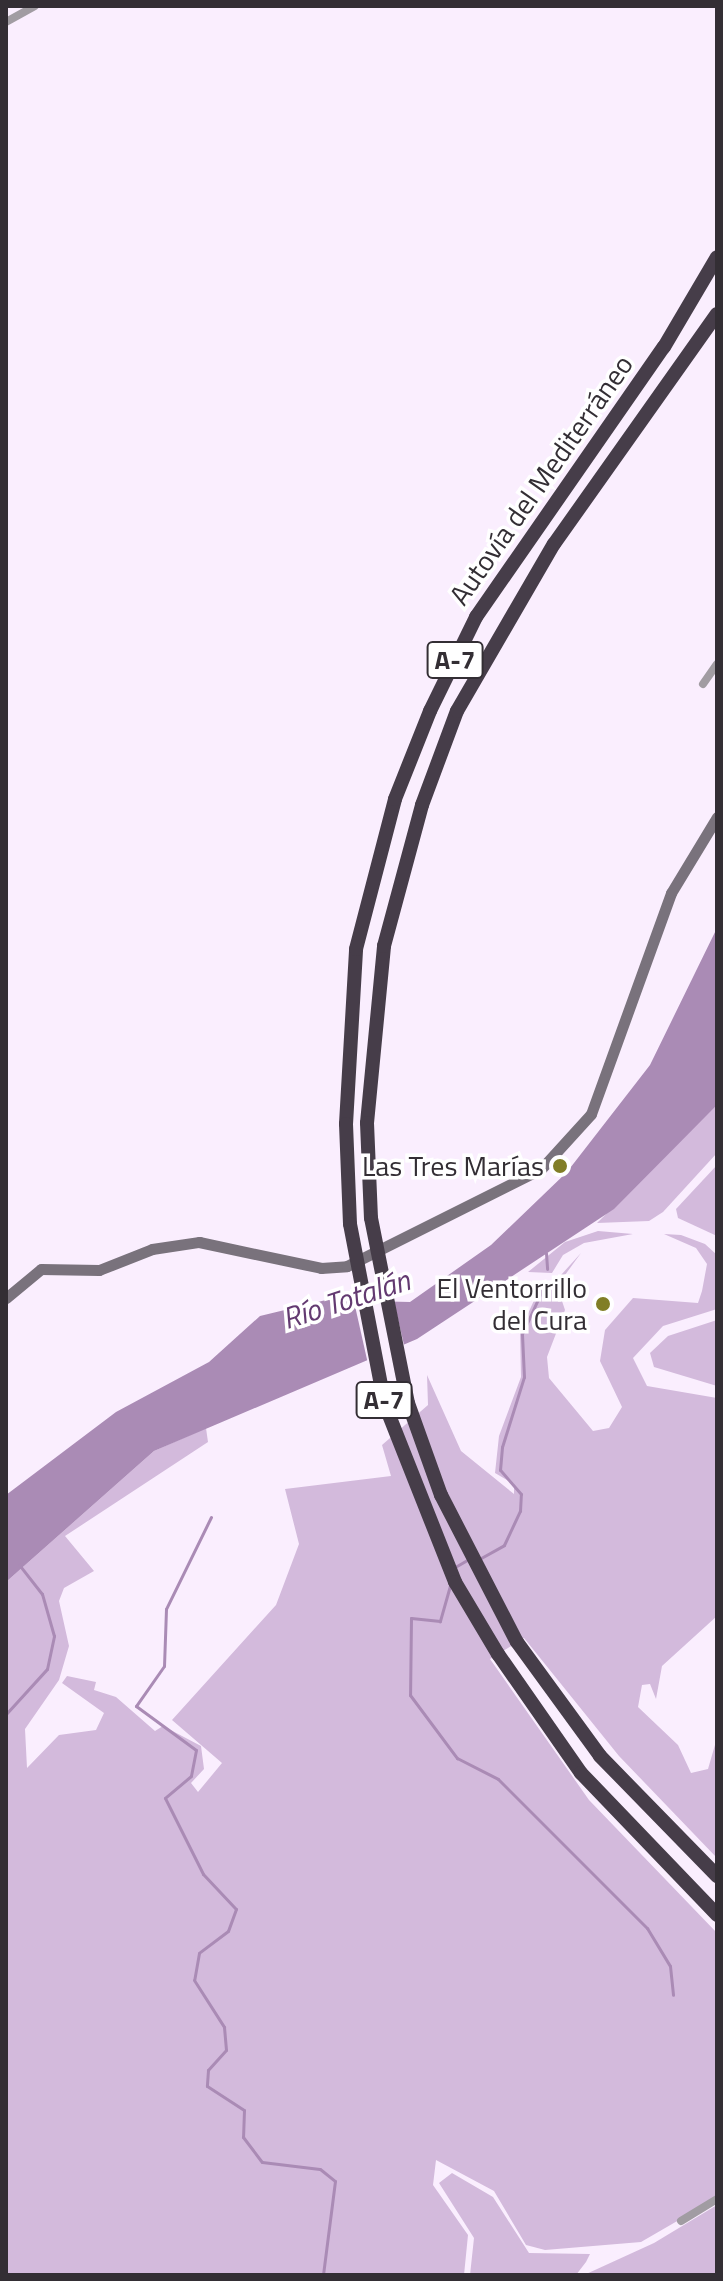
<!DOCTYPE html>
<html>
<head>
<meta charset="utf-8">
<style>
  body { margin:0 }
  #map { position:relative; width:723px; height:2281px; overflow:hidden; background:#faeefe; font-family:"Titillium Web",sans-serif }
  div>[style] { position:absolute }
  .green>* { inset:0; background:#d3badc }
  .water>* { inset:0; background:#aa8bb5 }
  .pier>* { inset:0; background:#faeefe }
  .stream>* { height:3px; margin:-1.5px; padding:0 1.5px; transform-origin:1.5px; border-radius:1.5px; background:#aa8bb5 }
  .street>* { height:8px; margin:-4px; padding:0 4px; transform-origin:4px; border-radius:4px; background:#a19ca2 }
  .secondary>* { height:11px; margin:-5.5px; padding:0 5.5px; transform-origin:5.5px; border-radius:5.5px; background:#79727c }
  .highway>* { height:14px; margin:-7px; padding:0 7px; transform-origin:7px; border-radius:7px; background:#463d49 }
  .highway-bridge>* { height:14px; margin:-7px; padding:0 7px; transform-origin:7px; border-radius:7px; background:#463d49 }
  .dots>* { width:22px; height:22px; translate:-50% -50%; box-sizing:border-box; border:4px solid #fff; border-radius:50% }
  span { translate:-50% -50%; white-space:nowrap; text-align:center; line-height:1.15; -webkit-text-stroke:7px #fff; paint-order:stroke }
  .shield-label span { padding:2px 6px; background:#fff; border:2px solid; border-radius:6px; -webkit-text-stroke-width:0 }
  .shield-label { font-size:26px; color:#332e34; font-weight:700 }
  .street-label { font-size:28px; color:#332e34 }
  .poi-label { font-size:28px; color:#332e34 }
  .right { translate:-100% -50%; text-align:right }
  .water-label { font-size:30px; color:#633a71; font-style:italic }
  .frame { position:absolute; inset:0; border:8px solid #332e34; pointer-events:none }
</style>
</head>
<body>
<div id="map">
  <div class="green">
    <i style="clip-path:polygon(717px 1105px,717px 1153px,663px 1212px,649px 1221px,597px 1223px)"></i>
    <i style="clip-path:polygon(717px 1165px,717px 1236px,678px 1218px,676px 1209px)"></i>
    <i style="clip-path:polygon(598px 1231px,633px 1234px,584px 1243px,563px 1255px,552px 1273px,528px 1272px,565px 1242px)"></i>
    <i style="clip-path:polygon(664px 1234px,681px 1235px,705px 1244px,717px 1255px,717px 1309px,663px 1326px,633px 1358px,647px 1386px,717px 1398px,717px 1616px,662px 1666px,656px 1699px,650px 1684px,642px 1685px,638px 1707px,678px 1745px,691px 1773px,708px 1769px,717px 1738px,717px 1858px,619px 1756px,524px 1638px,490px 1659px,589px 1800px,717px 1933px,717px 2198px,641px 2242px,545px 2250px,526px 2245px,494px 2191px,436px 2160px,433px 2185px,468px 2235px,464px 2275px,6px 2275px,6px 1582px,154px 1451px,206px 1428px,208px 1442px,65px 1536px,94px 1571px,64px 1588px,59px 1601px,69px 1646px,59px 1680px,25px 1729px,27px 1768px,59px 1735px,96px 1730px,104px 1713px,62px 1683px,67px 1676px,96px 1682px,94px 1690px,116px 1697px,155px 1731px,163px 1726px,201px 1746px,204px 1769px,191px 1783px,198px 1792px,222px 1763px,172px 1720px,276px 1605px,299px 1544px,285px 1489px,391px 1476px,382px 1445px,428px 1405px,427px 1375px,461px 1451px,514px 1494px,514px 1484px,495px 1473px,499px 1436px,521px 1377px,520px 1331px,542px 1283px,551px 1286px,581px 1253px,557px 1286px,565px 1310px,547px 1357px,549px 1378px,593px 1431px,609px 1428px,622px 1407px,600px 1361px,605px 1330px,633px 1298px,698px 1303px,702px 1291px,707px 1264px,696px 1248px)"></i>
    <i style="clip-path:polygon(717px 1320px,717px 1386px,654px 1367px,650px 1353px,668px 1336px)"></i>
    <i style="clip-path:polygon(452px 2173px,493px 2197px,529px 2253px,590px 2254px,586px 2262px,576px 2275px,470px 2275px,474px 2238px,439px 2183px)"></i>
    <i style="clip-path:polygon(717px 2205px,717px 2275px,584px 2275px,654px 2243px)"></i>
  </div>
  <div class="water">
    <i style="clip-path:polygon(717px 928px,717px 1105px,614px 1209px,417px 1339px,154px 1451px,6px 1582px,6px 1495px,116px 1412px,209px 1362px,260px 1316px,326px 1300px,410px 1302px,491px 1245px,567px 1172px,650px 1065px)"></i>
  </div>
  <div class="pier">
    <i style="clip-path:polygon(353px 1297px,393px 1298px,405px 1349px,368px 1364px)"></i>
  </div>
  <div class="stream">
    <i style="left:546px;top:1253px;width:16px;rotate:86deg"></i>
    <i style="left:211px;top:1517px;width:102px;rotate:116.1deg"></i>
    <i style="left:166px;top:1609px;width:57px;rotate:92deg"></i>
    <i style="left:164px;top:1666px;width:49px;rotate:125deg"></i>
    <i style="left:136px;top:1706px;width:74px;rotate:36.3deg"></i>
    <i style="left:196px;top:1750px;width:26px;rotate:101deg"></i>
    <i style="left:191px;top:1776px;width:34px;rotate:140deg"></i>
    <i style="left:165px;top:1798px;width:85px;rotate:63.4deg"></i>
    <i style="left:203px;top:1874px;width:48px;rotate:46.7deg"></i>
    <i style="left:236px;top:1909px;width:23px;rotate:110deg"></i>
    <i style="left:228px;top:1931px;width:36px;rotate:143deg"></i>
    <i style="left:199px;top:1953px;width:27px;rotate:100deg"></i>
    <i style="left:194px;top:1980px;width:56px;rotate:57.4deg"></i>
    <i style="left:224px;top:2027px;width:23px;rotate:85deg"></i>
    <i style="left:226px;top:2050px;width:27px;rotate:132deg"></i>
    <i style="left:208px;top:2070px;width:16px;rotate:94deg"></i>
    <i style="left:207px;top:2086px;width:44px;rotate:33deg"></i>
    <i style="left:244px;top:2110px;width:27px;rotate:92deg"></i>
    <i style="left:243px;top:2137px;width:31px;rotate:53deg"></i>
    <i style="left:262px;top:2162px;width:58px;rotate:6.9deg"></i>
    <i style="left:320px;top:2169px;width:19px;rotate:39deg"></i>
    <i style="left:335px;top:2181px;width:95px;rotate:97.3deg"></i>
    <i style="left:481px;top:1558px;width:26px;rotate:-29deg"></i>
    <i style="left:504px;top:1545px;width:38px;rotate:-65deg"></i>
    <i style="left:520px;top:1511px;width:17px;rotate:-87deg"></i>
    <i style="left:521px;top:1494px;width:32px;rotate:-131deg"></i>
    <i style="left:500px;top:1470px;width:23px;rotate:-85deg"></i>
    <i style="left:502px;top:1447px;width:73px;rotate:-72.6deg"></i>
    <i style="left:524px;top:1377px;width:43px;rotate:-92.7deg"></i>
    <i style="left:522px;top:1334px;width:53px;rotate:-65.4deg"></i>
    <i style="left:455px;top:1567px;width:16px;rotate:-30deg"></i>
    <i style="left:451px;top:1582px;width:41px;rotate:105.8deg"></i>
    <i style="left:440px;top:1621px;width:29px;rotate:-174deg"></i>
    <i style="left:411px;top:1618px;width:77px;rotate:90.7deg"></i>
    <i style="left:410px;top:1695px;width:79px;rotate:53.3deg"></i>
    <i style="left:457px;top:1758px;width:46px;rotate:27.1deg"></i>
    <i style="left:498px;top:1779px;width:211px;rotate:45deg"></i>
    <i style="left:647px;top:1928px;width:44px;rotate:58.8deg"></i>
    <i style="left:670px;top:1966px;width:29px;rotate:84deg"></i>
    <i style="left:6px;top:1714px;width:61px;rotate:-47.7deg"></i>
    <i style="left:47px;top:1669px;width:34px;rotate:-78deg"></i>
    <i style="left:54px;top:1636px;width:44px;rotate:-105.9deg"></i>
    <i style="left:42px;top:1594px;width:37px;rotate:-128deg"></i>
    <i style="left:6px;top:1781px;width:19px;rotate:90deg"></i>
  </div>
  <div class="street">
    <i style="left:6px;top:22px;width:33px;rotate:-29deg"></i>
    <i style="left:703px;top:684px;width:24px;rotate:-55deg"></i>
    <i style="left:681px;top:2221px;width:42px;rotate:-31.4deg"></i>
  </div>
  <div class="secondary">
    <i style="left:6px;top:1298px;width:45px;rotate:-39.6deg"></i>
    <i style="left:41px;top:1269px;width:58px;rotate:1deg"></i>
    <i style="left:99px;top:1270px;width:57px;rotate:-21.6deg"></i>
    <i style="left:152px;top:1249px;width:48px;rotate:-8.5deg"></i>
    <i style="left:199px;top:1242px;width:125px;rotate:12deg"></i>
    <i style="left:321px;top:1268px;width:26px;rotate:-4deg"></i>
    <i style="left:347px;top:1266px;width:217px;rotate:-26.6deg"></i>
    <i style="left:541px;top:1169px;width:74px;rotate:-47.7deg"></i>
    <i style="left:591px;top:1114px;width:235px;rotate:-70.1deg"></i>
    <i style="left:671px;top:893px;width:89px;rotate:-58.8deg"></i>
  </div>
  <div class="highway">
    <i style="left:367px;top:1123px;width:178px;rotate:-84.5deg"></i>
    <i style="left:384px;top:946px;width:146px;rotate:-74.9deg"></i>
    <i style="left:422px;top:805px;width:100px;rotate:-69.6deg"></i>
    <i style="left:457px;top:711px;width:193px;rotate:-59.9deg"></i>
    <i style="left:554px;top:544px;width:282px;rotate:-54.7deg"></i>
    <i style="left:346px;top:1124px;width:175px;rotate:-86.7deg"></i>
    <i style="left:356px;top:949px;width:155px;rotate:-75.4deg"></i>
    <i style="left:395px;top:799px;width:95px;rotate:-68.3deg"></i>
    <i style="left:430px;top:711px;width:105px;rotate:-63.9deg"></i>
    <i style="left:476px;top:617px;width:329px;rotate:-55.2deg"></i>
    <i style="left:664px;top:347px;width:104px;rotate:-59.5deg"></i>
    <i style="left:517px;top:1642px;width:141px;rotate:53.9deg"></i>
    <i style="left:600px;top:1756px;width:168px;rotate:45.7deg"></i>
    <i style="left:498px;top:1654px;width:145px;rotate:55.1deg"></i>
    <i style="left:581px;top:1773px;width:197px;rotate:46.2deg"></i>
  </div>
  <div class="highway-bridge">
    <i style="left:367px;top:1123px;width:95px;rotate:87.6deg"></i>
    <i style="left:371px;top:1218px;width:189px;rotate:78.7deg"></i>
    <i style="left:408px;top:1403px;width:98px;rotate:70.3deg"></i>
    <i style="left:441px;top:1495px;width:165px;rotate:62.7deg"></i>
    <i style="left:346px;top:1124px;width:100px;rotate:87.7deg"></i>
    <i style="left:350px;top:1224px;width:184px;rotate:79.1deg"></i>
    <i style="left:385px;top:1405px;width:190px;rotate:68.4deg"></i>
    <i style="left:455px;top:1582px;width:84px;rotate:59.2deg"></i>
  </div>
  <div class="dots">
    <i style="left:560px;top:1166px;background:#817e26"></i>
    <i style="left:603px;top:1304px;background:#817e26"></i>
  </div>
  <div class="shield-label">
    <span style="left:455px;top:660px">A-7</span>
    <span style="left:384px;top:1400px">A-7</span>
  </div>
  <div class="street-label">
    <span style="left:541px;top:480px;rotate:-55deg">Autovía del Mediterráneo</span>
  </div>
  <div class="poi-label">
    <span class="right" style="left:544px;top:1166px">Las Tres Marías</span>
    <span class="right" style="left:587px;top:1304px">El Ventorrillo<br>del Cura</span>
  </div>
  <div class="water-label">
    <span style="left:346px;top:1299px;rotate:-18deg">Río Totalán</span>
  </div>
  <div class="frame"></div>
</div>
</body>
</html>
